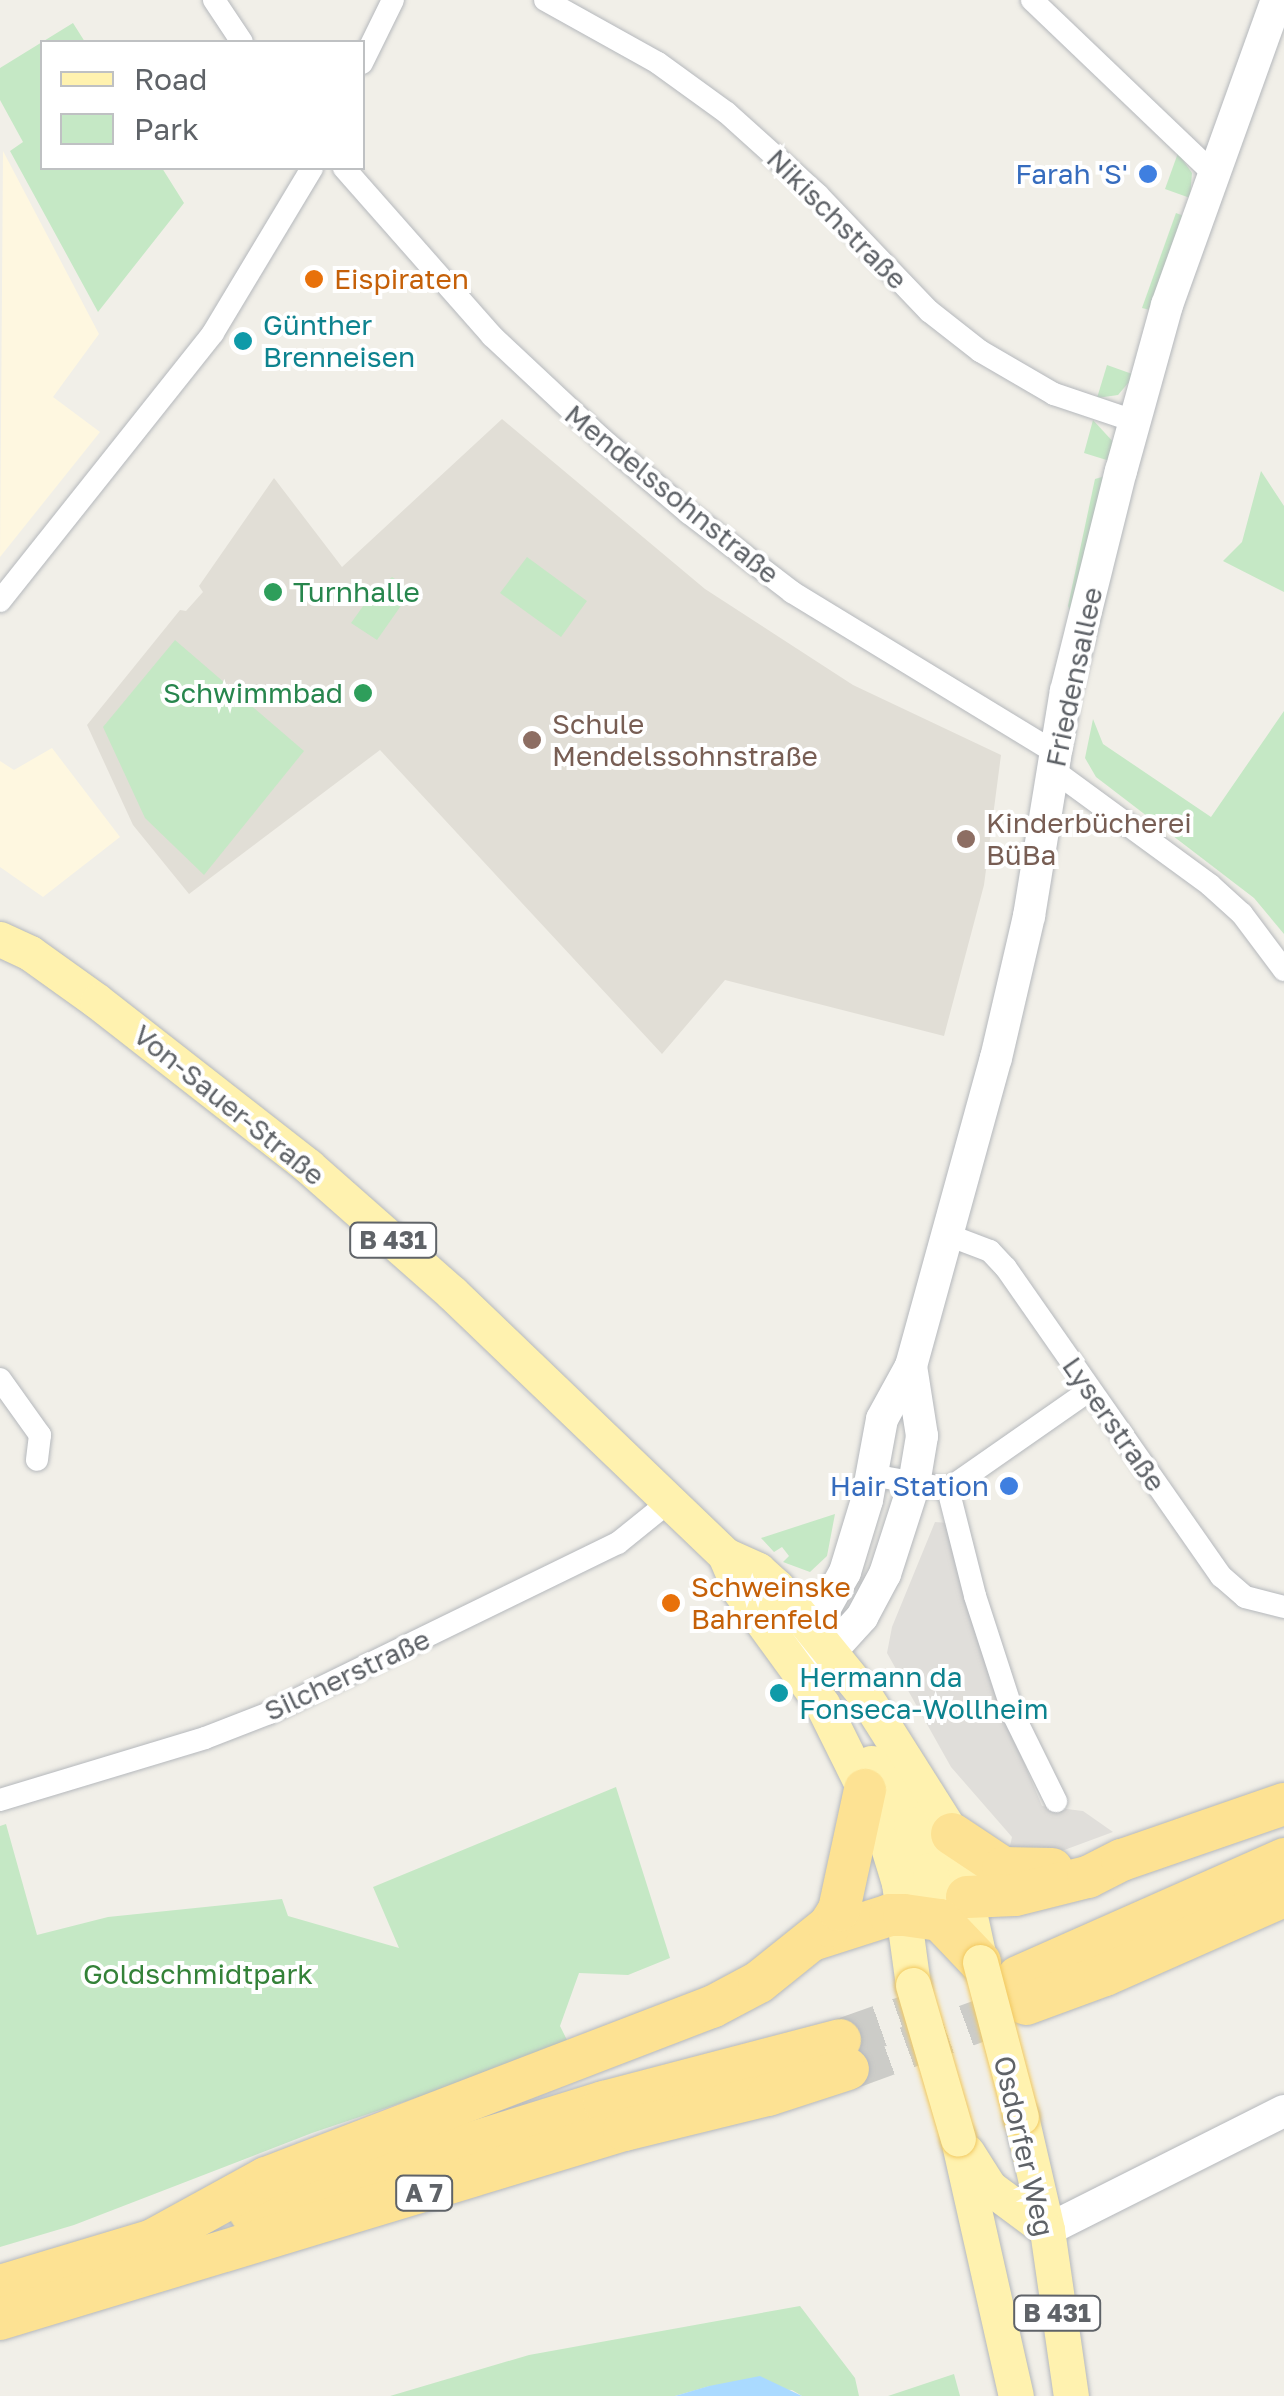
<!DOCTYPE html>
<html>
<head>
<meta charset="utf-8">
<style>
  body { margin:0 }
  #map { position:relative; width:1284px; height:2396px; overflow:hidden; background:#f1efe8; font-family:"Golos Text",sans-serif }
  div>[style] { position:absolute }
  .commercial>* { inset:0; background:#fef7e0 }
  .industrial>* { inset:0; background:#e0deda }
  .education>* { inset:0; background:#e1ded6 }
  .green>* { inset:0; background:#c5e8c5 }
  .water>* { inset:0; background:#aadaff }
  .highway-tunnel>* { height:42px; margin-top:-21px; transform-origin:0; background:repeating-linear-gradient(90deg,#ccccc8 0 42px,transparent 0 63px) }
  .roads { filter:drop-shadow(0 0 2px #b5b8bc) drop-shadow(0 0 2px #b5b8bc) }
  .street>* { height:22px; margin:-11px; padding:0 11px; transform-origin:11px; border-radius:11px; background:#fff }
  .secondary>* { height:32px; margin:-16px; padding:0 16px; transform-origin:16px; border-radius:16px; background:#fff }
  .primary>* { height:35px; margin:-17.5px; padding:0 17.5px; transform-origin:17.5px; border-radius:17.5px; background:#fff2af }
  .highway>* { height:42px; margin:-21px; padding:0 21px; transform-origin:21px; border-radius:21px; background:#fde293 }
  .bridges { filter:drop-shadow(0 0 2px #f2c960) drop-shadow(0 0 2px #f2c960) }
  .primary-bridge>* { height:35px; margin:-17.5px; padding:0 17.5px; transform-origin:17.5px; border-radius:17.5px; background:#fff2af }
  .dots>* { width:28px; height:28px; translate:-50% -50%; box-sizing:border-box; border:5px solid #fff; border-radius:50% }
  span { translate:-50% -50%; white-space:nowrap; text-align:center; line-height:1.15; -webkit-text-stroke:8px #fff; paint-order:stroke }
  .shield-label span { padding:2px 8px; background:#fff; border:2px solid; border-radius:8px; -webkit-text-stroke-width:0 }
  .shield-label { font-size:25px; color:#5f6368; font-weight:700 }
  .shop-label { font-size:28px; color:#366cbe }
  .right { translate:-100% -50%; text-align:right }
  .street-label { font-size:28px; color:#5f6368 }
  .food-label { font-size:28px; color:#c56008 }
  .left { translate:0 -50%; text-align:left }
  .culture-label { font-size:28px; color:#0d838f }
  .leisure-label { font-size:28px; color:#27864d }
  .education-label { font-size:28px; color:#785e54 }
  .park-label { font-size:28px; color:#348238 }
  .legend { position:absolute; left:40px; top:40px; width:325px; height:130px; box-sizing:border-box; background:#fff; border:2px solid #bfc1c3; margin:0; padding:12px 18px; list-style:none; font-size:30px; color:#5f6368 }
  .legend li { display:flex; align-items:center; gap:20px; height:50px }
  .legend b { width:50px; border:2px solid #bfc1c3 }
</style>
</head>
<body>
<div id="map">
  <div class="commercial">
    <i style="clip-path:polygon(3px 151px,99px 334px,53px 397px,100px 432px,0 557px)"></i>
    <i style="clip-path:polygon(52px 748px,120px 837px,43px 897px,0 867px,0 761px,14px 770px)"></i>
  </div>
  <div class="industrial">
    <i style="clip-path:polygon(935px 1522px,948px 1523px,991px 1683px,1042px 1806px,1083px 1811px,1113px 1832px,1048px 1856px,1009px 1851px,1012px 1837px,951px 1767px,887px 1653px,892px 1627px)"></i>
  </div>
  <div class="education">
    <i style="clip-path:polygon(502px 419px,705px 589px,853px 685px,1001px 755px,984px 885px,944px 1036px,725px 980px,662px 1054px,380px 750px,189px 894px,133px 825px,87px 725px,180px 610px,186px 611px,203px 592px,199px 586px,274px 478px,342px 567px)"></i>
  </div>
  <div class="green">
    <i style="clip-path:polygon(73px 23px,85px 42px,42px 42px,42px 168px,162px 168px,184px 203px,98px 312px,10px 151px,23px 142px,0 100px,0 68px)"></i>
    <i style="clip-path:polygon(1178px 153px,1192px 173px,1190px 198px,1165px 189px)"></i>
    <i style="clip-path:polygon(1176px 213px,1184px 216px,1150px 310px,1142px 308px)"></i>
    <i style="clip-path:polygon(1107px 365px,1135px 375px,1118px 395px,1097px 398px)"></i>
    <i style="clip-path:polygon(1093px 420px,1116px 445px,1113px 462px,1084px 453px)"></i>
    <i style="clip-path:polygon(1261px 471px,1284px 506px,1284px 592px,1223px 561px,1242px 542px)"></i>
    <i style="clip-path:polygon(1109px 475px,1073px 618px,1068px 606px,1095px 479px)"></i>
    <i style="clip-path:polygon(527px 557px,587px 601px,561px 637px,500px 593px)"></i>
    <i style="clip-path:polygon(392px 577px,412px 590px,377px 640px,351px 623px,371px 595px)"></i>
    <i style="clip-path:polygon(175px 640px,304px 751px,204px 875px,145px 818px,103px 727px)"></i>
    <i style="clip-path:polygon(1284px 711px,1284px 934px,1254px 898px,1096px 777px,1085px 758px,1093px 719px,1103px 744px,1211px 817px)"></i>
    <i style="clip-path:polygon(835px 1514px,827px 1556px,810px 1572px,783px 1562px,789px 1556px,782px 1547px,774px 1552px,761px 1538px)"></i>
    <i style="clip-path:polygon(616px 1787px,670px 1958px,628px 1975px,579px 1973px,560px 2026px,570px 2046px,312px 2133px,74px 2225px,0 2247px,0 1826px,6px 1824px,37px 1935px,108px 1917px,282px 1899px,288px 1916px,399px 1948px,373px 1887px)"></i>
    <i style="clip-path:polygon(800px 2306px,855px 2378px,859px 2396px,802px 2396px,792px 2390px,710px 2386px,675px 2396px,390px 2396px,529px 2355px)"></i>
    <i style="clip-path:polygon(954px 2374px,960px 2396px,888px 2396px)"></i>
  </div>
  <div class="water">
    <i style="clip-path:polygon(760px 2376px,802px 2396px,675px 2396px,709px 2386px)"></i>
  </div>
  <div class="highway-tunnel">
    <i style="left:840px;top:2040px;width:99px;rotate:-19.5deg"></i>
    <i style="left:848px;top:2069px;width:189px;rotate:-20.1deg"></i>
  </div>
  <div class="roads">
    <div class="street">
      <i style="left:214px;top:0;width:50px;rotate:56.3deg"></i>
      <i style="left:545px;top:0;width:129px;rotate:29.1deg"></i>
      <i style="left:658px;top:63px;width:85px;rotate:35.9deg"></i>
      <i style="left:727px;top:113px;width:122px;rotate:42deg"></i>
      <i style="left:818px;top:195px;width:161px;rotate:46.3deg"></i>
      <i style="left:929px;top:311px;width:65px;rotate:38.1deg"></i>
      <i style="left:980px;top:351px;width:86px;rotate:30.2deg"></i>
      <i style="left:1054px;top:394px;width:88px;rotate:18.6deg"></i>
      <i style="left:1032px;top:0;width:252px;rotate:43.7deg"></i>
      <i style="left:362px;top:63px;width:70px;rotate:-63.8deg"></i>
      <i style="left:344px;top:168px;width:224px;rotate:48.6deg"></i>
      <i style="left:492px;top:336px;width:151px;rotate:43.1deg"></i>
      <i style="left:602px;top:439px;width:114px;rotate:40.4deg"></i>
      <i style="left:689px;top:513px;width:130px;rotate:37.5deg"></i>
      <i style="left:792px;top:592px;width:309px;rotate:31.4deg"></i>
      <i style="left:0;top:601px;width:342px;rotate:-51.5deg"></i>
      <i style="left:213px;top:333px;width:192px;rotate:-59deg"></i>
      <i style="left:1053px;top:770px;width:195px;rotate:36.2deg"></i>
      <i style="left:1210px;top:885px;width:43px;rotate:42.2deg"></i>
      <i style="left:1242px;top:914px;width:70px;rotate:53.1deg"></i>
      <i style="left:948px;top:1235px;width:45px;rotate:20.9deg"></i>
      <i style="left:990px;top:1251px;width:23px;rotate:47deg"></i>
      <i style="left:1006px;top:1268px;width:376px;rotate:55.1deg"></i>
      <i style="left:1221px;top:1576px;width:32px;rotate:41deg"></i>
      <i style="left:1245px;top:1597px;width:40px;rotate:14.4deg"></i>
      <i style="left:0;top:1379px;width:69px;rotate:54.5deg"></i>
      <i style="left:40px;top:1435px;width:25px;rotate:97deg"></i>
      <i style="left:872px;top:1475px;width:77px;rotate:10.4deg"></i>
      <i style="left:948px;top:1489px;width:173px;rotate:-34.9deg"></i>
      <i style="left:948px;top:1489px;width:110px;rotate:75.8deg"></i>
      <i style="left:975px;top:1596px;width:126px;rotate:72deg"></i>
      <i style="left:1014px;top:1716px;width:95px;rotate:63.7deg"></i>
      <i style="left:0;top:1800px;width:214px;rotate:-16.8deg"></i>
      <i style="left:205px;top:1738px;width:69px;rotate:-21.3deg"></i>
      <i style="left:269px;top:1713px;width:388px;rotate:-26deg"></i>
      <i style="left:618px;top:1543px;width:67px;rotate:-38.9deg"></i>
    </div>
    <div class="secondary">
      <i style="left:801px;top:1651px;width:90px;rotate:-60.9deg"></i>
      <i style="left:845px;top:1572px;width:75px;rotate:-73deg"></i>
      <i style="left:867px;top:1500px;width:82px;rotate:-79.5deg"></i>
      <i style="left:882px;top:1419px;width:60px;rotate:-61.3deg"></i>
      <i style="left:911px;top:1366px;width:320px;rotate:-74.6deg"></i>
      <i style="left:996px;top:1058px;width:146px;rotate:-76.9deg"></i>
      <i style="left:1029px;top:916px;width:228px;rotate:-80.7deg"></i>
      <i style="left:1066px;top:691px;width:227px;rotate:-76deg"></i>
      <i style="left:1121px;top:471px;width:172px;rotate:-74.5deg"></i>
      <i style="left:1167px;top:305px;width:324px;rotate:-70.2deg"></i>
      <i style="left:806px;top:1660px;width:28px;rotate:-21deg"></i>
      <i style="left:832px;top:1650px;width:45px;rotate:-47.7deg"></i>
      <i style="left:862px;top:1617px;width:49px;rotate:-61.9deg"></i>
      <i style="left:885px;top:1574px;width:95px;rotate:-72.1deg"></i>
      <i style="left:914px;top:1484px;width:49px;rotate:-80.5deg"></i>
      <i style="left:922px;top:1436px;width:71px;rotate:-98.9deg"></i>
      <i style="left:1047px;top:2230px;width:265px;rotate:-26.7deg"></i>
    </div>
    <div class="primary">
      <i style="left:0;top:939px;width:33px;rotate:25deg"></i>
      <i style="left:30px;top:953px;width:82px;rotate:35.6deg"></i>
      <i style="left:97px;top:1001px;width:268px;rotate:38deg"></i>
      <i style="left:308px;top:1166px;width:191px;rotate:41.4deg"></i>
      <i style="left:451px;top:1292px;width:380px;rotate:43.8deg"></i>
      <i style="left:725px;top:1555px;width:36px;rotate:24deg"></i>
      <i style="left:758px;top:1570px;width:25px;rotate:42deg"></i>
      <i style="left:777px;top:1587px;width:136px;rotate:50.9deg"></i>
      <i style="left:863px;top:1693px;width:167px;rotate:57.7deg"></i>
      <i style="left:952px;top:1834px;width:131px;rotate:77.7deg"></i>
      <i style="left:725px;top:1555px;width:39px;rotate:67deg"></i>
      <i style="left:740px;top:1591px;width:140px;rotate:54deg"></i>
      <i style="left:822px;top:1704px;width:131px;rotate:63.6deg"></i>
      <i style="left:880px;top:1821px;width:65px;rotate:73deg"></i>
      <i style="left:899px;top:1883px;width:103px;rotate:82.2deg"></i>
      <i style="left:871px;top:1763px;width:73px;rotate:56.7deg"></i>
      <i style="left:911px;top:1824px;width:50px;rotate:67.6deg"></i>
      <i style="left:930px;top:1870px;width:51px;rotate:78.7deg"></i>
      <i style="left:1021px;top:2117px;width:116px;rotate:77deg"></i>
      <i style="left:1047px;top:2230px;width:168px;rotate:81.8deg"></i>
      <i style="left:958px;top:2139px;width:263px;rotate:77.3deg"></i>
      <i style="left:967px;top:2152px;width:41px;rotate:57.8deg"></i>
      <i style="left:989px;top:2187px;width:72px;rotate:36.6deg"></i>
    </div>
    <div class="highway">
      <i style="left:952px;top:1834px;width:61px;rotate:33.7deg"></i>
      <i style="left:1003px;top:1868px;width:49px;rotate:1.2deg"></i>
      <i style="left:967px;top:1897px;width:48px;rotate:-2.4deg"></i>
      <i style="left:1015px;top:1895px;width:75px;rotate:-13.9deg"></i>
      <i style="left:1088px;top:1877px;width:38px;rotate:-27deg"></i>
      <i style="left:1122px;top:1860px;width:171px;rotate:-19.1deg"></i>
      <i style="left:812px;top:1940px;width:82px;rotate:-17.8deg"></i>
      <i style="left:890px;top:1915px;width:14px"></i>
      <i style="left:904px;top:1915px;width:36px;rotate:8deg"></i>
      <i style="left:940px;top:1920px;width:58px;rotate:46.4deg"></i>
      <i style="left:1018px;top:1977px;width:291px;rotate:-23.9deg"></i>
      <i style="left:1026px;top:2004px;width:84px;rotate:-20.2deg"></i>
      <i style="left:1105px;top:1975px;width:196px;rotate:-23.8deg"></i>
      <i style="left:250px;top:2212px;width:371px;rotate:-17.3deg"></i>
      <i style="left:604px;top:2102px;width:244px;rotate:-14.7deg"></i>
      <i style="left:153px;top:2240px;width:129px;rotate:-28.8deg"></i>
      <i style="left:266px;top:2178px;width:478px;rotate:-21deg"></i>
      <i style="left:712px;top:2007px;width:53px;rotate:-28deg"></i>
      <i style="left:759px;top:1982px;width:90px;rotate:-38.7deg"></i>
      <i style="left:829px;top:1926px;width:19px;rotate:-58deg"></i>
      <i style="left:839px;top:1910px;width:123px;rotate:-77.8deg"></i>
      <i style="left:0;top:2286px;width:185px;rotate:-16.7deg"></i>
      <i style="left:0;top:2319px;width:652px;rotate:-16.85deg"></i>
      <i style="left:624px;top:2130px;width:148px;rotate:-13.7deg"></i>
      <i style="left:768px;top:2095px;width:84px;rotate:-18deg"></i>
    </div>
  </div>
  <div class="bridges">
    <div class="primary-bridge">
      <i style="left:980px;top:1962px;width:160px;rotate:75.2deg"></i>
      <i style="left:913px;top:1985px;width:160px;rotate:73.7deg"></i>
    </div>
  </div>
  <div class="dots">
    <i style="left:1148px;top:174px;background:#3f7fe0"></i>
    <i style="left:314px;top:279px;background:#e8710a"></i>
    <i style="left:243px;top:341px;background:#0f9aa8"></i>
    <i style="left:273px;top:592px;background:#2e9e5b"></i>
    <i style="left:363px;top:693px;background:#2e9e5b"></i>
    <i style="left:532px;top:740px;background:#8d6e63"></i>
    <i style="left:966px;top:839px;background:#8d6e63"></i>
    <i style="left:1009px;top:1486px;background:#3f7fe0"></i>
    <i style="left:671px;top:1603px;background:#e8710a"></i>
    <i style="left:779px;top:1693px;background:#0f9aa8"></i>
  </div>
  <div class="shield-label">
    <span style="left:393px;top:1240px">B 431</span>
    <span style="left:424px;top:2193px">A 7</span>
    <span style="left:1057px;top:2313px">B 431</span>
  </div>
  <div class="shop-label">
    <span class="right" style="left:1128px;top:174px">Farah 'S'</span>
    <span class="right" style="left:989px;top:1486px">Hair Station</span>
  </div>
  <div class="street-label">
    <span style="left:837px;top:219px;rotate:45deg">Nikischstraße</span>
    <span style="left:672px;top:494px;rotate:39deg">Mendelssohnstraße</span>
    <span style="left:1074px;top:677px;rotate:-78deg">Friedensallee</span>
    <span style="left:229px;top:1105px;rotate:39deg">Von-Sauer-Straße</span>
    <span style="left:1114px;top:1424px;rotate:55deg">Lyserstraße</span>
    <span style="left:347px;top:1675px;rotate:-25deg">Silcherstraße</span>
    <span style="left:1024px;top:2146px;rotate:77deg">Osdorfer Weg</span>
  </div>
  <div class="food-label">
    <span class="left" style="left:334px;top:279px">Eispiraten</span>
    <span class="left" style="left:691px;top:1603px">Schweinske<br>Bahrenfeld</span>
  </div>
  <div class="culture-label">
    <span class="left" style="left:263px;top:341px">Günther<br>Brenneisen</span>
    <span class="left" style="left:799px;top:1693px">Hermann da<br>Fonseca-Wollheim</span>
  </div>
  <div class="leisure-label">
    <span class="left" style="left:293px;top:592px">Turnhalle</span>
    <span class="right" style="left:343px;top:693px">Schwimmbad</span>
  </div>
  <div class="education-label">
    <span class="left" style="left:552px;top:740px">Schule<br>Mendelssohnstraße</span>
    <span class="left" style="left:986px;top:839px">Kinderbücherei<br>BüBa</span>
  </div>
  <div class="park-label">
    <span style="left:198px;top:1974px">Goldschmidtpark</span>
  </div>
  <ul class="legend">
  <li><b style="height:12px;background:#fff2af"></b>Road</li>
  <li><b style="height:28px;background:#c5e8c5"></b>Park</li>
  </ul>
</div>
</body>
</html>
